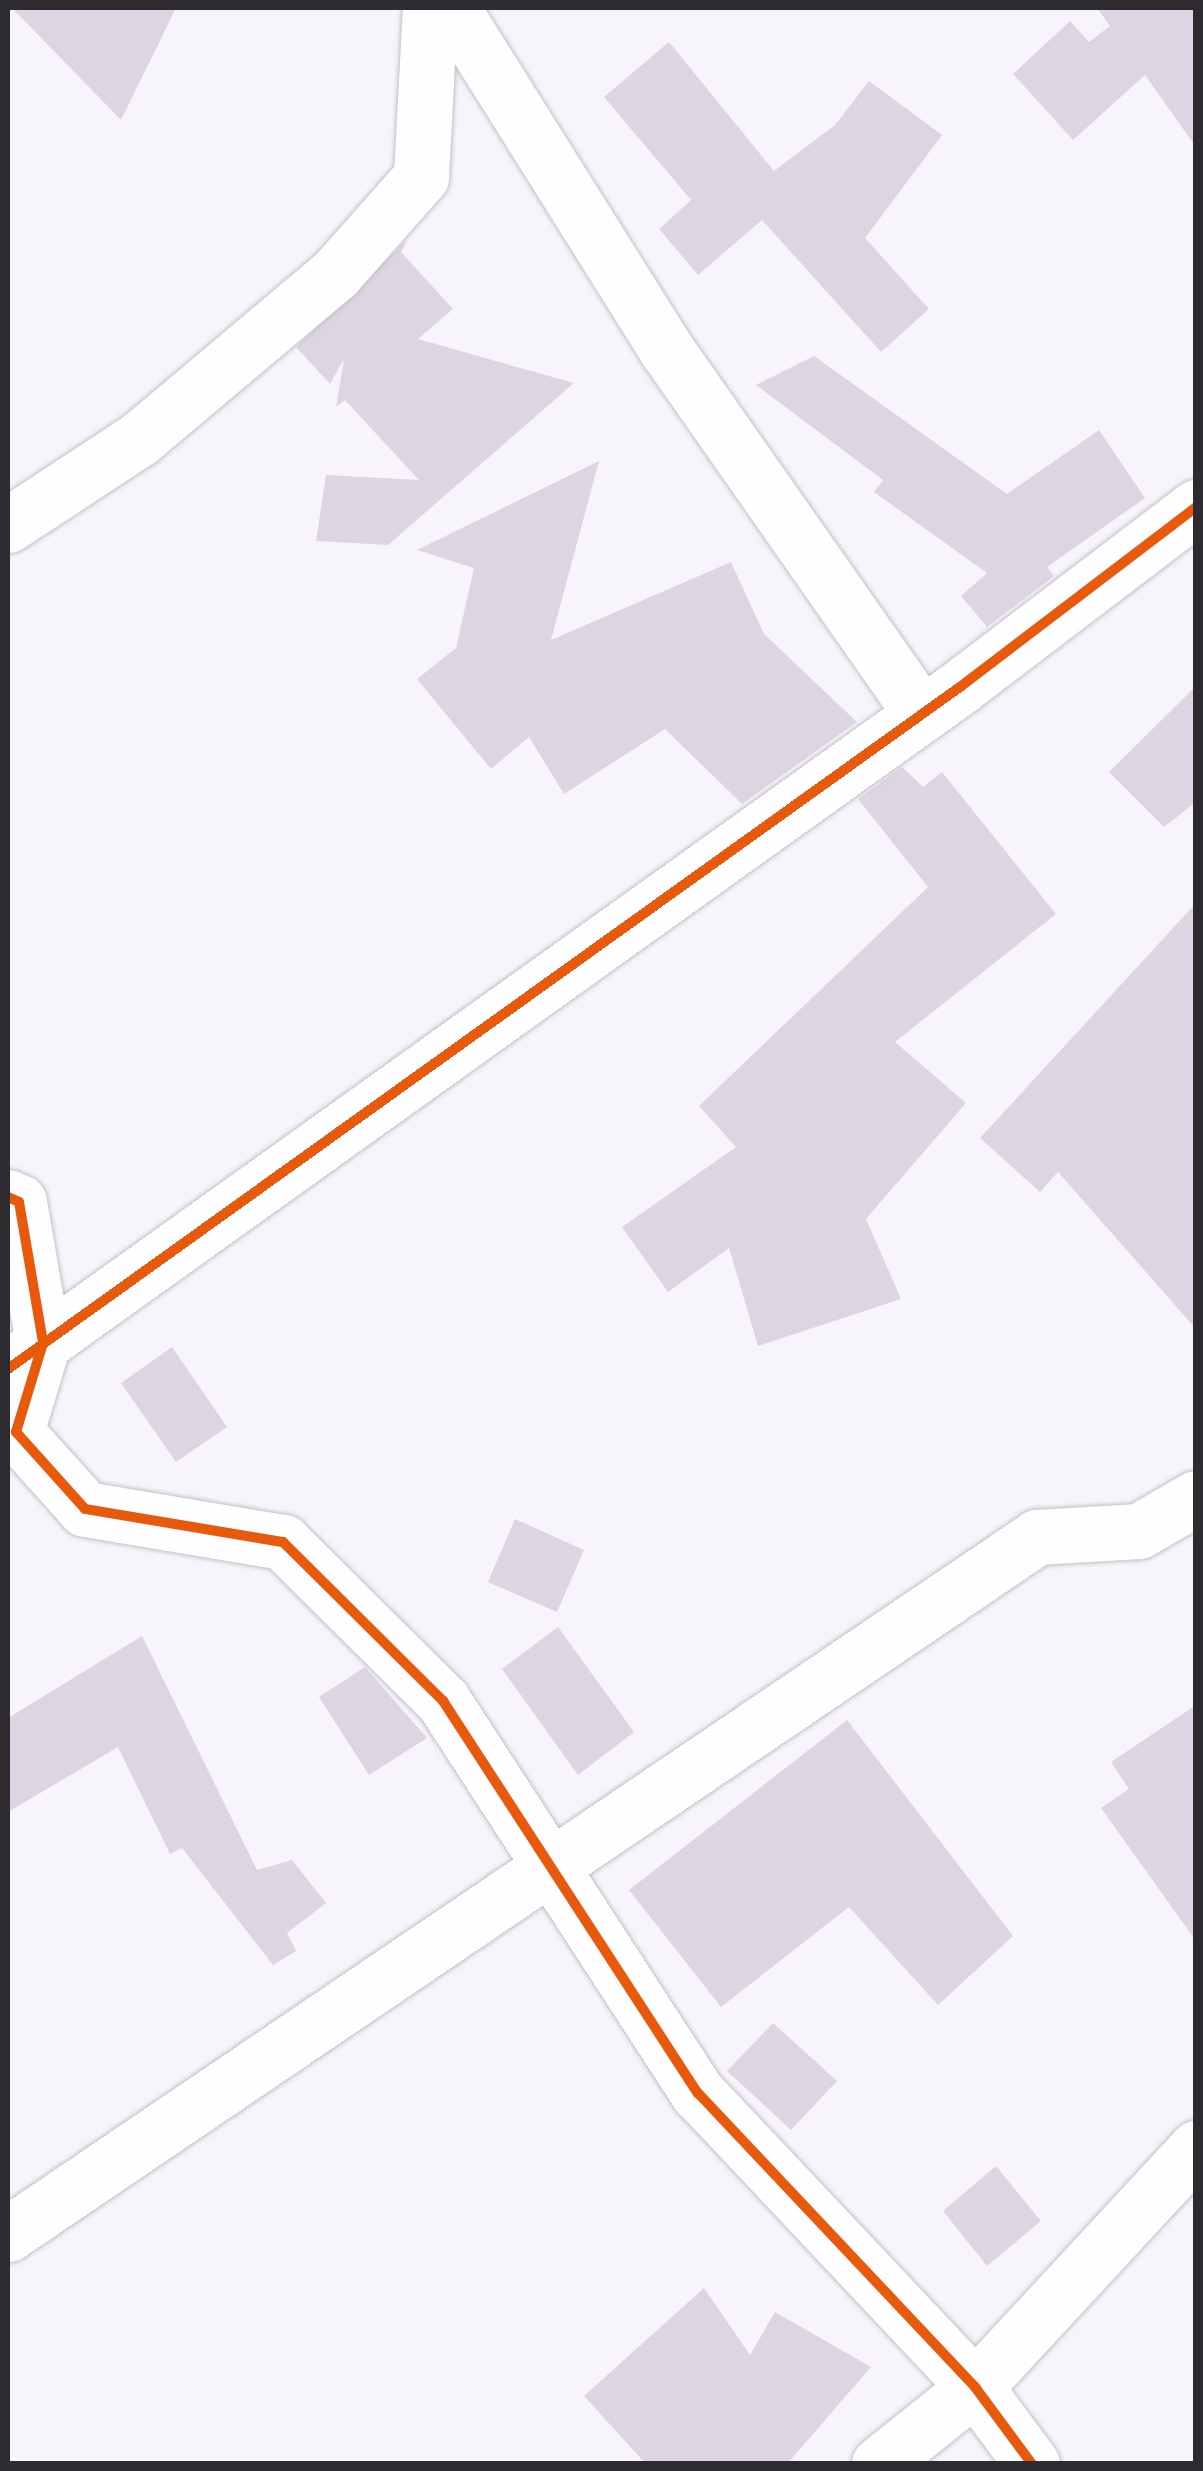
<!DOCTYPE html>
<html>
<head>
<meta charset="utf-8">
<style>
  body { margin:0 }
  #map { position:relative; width:1203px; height:2471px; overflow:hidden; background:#f8f4fc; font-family:Raleway,sans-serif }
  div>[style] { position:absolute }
  .building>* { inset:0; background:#ddd5e2 }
  .roads { filter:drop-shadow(0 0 2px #c4c0c7) drop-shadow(0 0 2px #c4c0c7) }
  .minor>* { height:55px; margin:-27.5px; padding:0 27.5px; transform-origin:27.5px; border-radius:27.5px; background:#fefdff }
  .cycleway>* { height:10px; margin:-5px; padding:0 5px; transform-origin:5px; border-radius:5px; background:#e8590c }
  span { translate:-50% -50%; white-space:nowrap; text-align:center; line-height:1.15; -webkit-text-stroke:8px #fff; paint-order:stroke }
  .frame { position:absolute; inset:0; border:10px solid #2d2a30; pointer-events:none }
</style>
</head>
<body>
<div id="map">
  <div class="building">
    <i style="clip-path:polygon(12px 8px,176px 8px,121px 120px)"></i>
    <i style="clip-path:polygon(1097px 8px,1196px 8px,1196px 147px,1145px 75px,1073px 140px,1013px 74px,1070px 21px,1089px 42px,1110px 26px)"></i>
    <i style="clip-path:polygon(669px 42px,774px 171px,835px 125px,869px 81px,942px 135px,865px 238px,929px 309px,881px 352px,762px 220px,698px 275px,659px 229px,691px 200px,604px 97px)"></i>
    <i style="clip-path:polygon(407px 240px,401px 252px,453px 309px,418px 339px,574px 383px,388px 545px,316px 541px,326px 475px,419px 480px,345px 400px,336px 407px,344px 359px,330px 384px,296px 347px)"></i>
    <i style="clip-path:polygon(814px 356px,1007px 494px,1099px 430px,1145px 498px,1047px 567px,1054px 576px,987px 627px,961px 596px,987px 573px,874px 492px,883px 480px,756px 385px)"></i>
    <i style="clip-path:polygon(599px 461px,551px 640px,731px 562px,764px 634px,857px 722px,742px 804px,665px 729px,564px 794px,529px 737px,491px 769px,417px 679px,456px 648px,474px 568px,417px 550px)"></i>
    <i style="clip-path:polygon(1196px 686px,1196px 802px,1164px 827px,1109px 772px)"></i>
    <i style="clip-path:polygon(902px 767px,923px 787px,942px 772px,1056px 914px,895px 1042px,966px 1103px,866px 1219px,901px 1299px,758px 1346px,729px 1248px,668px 1292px,622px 1227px,736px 1147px,699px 1106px,928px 887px,858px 799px)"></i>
    <i style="clip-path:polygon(1196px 903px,1196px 1329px,1058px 1172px,1040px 1192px,980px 1138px)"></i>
    <i style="clip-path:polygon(172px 1347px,227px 1427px,176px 1462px,121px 1383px)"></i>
    <i style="clip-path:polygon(515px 1519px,584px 1550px,557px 1612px,488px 1582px)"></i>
    <i style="clip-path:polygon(558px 1627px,634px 1732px,578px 1775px,502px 1669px)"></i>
    <i style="clip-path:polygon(142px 1636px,257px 1870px,292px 1860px,326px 1903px,287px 1933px,296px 1951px,273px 1965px,182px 1848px,170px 1854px,118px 1747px,8px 1812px,8px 1718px)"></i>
    <i style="clip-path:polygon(365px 1667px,427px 1738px,369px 1775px,319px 1697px)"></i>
    <i style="clip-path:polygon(1196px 1705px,1196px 1941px,1101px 1808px,1129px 1789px,1111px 1762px)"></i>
    <i style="clip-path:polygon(847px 1720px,1013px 1936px,938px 2005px,849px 1907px,721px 2007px,629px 1890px)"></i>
    <i style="clip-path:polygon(773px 2023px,837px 2081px,791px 2130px,727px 2071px)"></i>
    <i style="clip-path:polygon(996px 2166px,1041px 2221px,987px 2266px,943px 2211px)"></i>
    <i style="clip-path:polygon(704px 2288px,750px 2355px,775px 2312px,871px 2367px,787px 2464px,646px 2464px,584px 2396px)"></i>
  </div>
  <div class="roads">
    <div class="minor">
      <i style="left:452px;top:8px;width:403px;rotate:57.9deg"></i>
      <i style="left:666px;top:349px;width:446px;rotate:55deg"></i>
      <i style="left:8px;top:525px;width:157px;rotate:-33.3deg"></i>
      <i style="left:139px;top:439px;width:258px;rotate:-40.1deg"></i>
      <i style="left:336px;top:273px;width:128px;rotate:-48.5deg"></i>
      <i style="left:421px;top:177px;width:169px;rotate:-87deg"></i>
      <i style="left:8px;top:1197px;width:12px;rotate:24deg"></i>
      <i style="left:19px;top:1202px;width:143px;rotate:80.3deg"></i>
      <i style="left:43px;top:1343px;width:93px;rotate:106.9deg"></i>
      <i style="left:16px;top:1432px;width:103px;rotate:48.1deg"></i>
      <i style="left:85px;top:1509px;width:201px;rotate:9.5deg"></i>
      <i style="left:283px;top:1542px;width:226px;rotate:44.8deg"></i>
      <i style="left:443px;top:1701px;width:468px;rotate:57deg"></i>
      <i style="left:698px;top:2093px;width:404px;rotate:46.7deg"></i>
      <i style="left:975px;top:2387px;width:96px;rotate:53.5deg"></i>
      <i style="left:18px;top:1361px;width:1158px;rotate:-35.58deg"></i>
      <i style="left:960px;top:687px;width:297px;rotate:-37.3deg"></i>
      <i style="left:8px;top:2234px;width:1243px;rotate:-34.11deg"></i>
      <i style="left:1037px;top:1537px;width:102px;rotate:-3.4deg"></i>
      <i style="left:1139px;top:1531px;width:66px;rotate:-30.1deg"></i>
      <i style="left:879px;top:2464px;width:123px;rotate:-38.7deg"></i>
      <i style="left:975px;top:2387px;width:326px;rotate:-47.2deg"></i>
    </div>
  </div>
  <div class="cycleway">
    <i style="left:8px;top:1197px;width:12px;rotate:24deg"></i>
    <i style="left:19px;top:1202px;width:143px;rotate:80.3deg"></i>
    <i style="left:43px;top:1343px;width:93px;rotate:106.9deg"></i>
    <i style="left:16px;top:1432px;width:103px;rotate:48.1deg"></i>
    <i style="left:85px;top:1509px;width:201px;rotate:9.5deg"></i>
    <i style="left:283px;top:1542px;width:226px;rotate:44.8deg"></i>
    <i style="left:443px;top:1701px;width:468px;rotate:57deg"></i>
    <i style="left:698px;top:2093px;width:404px;rotate:46.7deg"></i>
    <i style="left:975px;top:2387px;width:96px;rotate:53.5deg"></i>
    <i style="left:8px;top:1369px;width:1171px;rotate:-35.62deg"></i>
    <i style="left:960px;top:687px;width:297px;rotate:-37.3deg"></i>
  </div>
  <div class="frame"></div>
</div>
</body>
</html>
